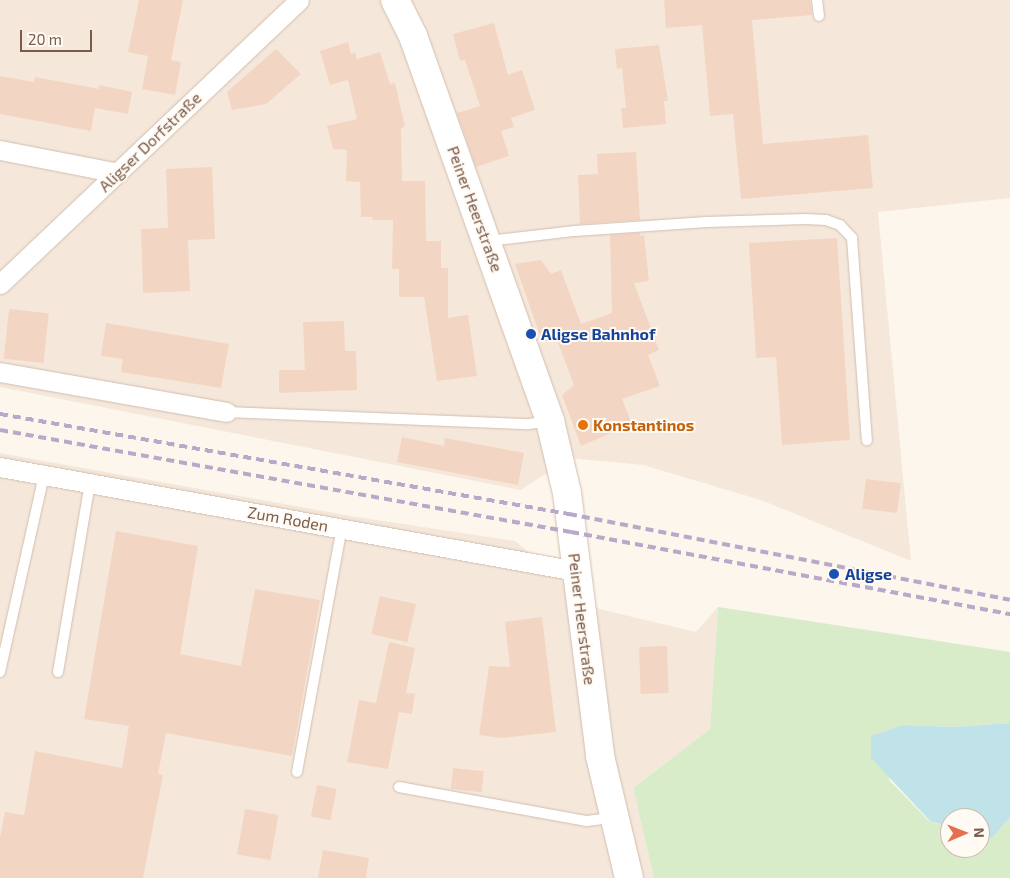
<!DOCTYPE html>
<html>
<head>
<meta charset="utf-8">
<style>
	body { margin:0 }
	#map { position:relative; width:1010px; height:878px; overflow:hidden; background:#fdf6ec; font-family:"Exo 2",sans-serif }
	div>[style] { position:absolute }
	.residential>* { inset:0; background:#f5e8da }
	.green>* { inset:0; background:#d8ecc9 }
	.water>* { inset:0; background:#bfe3e8 }
	.building>* { inset:0; background:#f3d5c3; transform-origin:0 0 }
	.roads { filter:drop-shadow(0 0 1px #d1beb0) drop-shadow(0 0 1px #d1beb0) }
	.lane>* { height:10px; margin:-5px; padding:0 5px; transform-origin:5px; border-radius:5px; background:#fff }
	.street>* { height:19px; margin:-9.5px; padding:0 9.5px; transform-origin:9.5px; border-radius:9.5px; background:#fff }
	.secondary>* { height:28px; margin:-14px; padding:0 14px; transform-origin:14px; border-radius:14px; background:#fff }
	.rail>* { height:4px; margin-top:-2px; transform-origin:0; background:repeating-linear-gradient(90deg,#b9a8c9 0 8px,transparent 0 13px) }
	.dots>* { width:14px; height:14px; translate:-50% -50%; box-sizing:border-box; border:2px solid #fffaf3; border-radius:50% }
	span { translate:-50% -50%; white-space:nowrap; text-align:center; line-height:1.15; -webkit-text-stroke:4px #fffaf3; paint-order:stroke }
	.street-label { font-size:16px; color:#7a5c4d }
	.transit-label { font-size:16px; color:#164399; font-weight:700 }
	.left { translate:0 -50%; text-align:left }
	.food-label { font-size:16px; color:#c56008; font-weight:700 }
	.north { position:absolute; left:940px; top:808px; width:50px; height:50px; box-sizing:border-box; background:#fffaf3; border:1px solid #cabbb1; border-radius:50%; rotate:89deg; font-size:14px; font-weight:700; line-height:20px; text-align:center; color:#7a5c4d }
	.north::after { content:''; display:block; margin:auto; width:18px; height:22px; background:#e76f51; clip-path:polygon(50% 0,100% 100%,50% 72%,0 100%) }
	.scale { position:absolute; left:20px; top:30px; width:72px; height:22px; box-sizing:border-box; border:2px solid #7a5c4d; border-top:0; padding-left:6px; font-size:15px; line-height:18px; white-space:nowrap; color:#7a5c4d; -webkit-text-stroke:4px #fffaf3; paint-order:stroke }
</style>
</head>
<body>
<div id="map">
	<div class="residential">
		<i style="clip-path:polygon(0 0,1010px 0,1010px 198px,878px 212px,911px 561px,761px 500px,643px 465px,570px 458px,521px 490px,0 387px)"></i>
		<i style="clip-path:polygon(0 453px,357px 517px,515px 541px,599px 609px,696px 632px,718px 607px,710px 729px,633px 788px,654px 878px,0 878px)"></i>
	</div>
	<div class="green">
		<i style="clip-path:polygon(718px 607px,1010px 652px,1010px 723px,954px 727px,903px 725px,889px 780px,929px 821px,950px 827px,950px 848px,968px 848px,971px 855px,995px 835px,1010px 817px,1010px 878px,654px 878px,633px 788px,710px 729px)"></i>
	</div>
	<div class="water">
		<i style="clip-path:polygon(1010px 723px,1010px 817px,995px 835px,980px 847px,980px 818px,950px 818px,950px 827px,930px 821px,871px 758px,871px 736px,904px 725px,954px 727px)"></i>
	</div>
	<div class="building">
		<i style="clip-path:polygon(139px 0,183px 0,171px 60px,181px 62px,175px 95px,142px 89px,148px 56px,128px 52px)"></i>
		<i style="clip-path:polygon(664px 0,810px 0,812px 15px,752px 20px,763px 144px,868px 135px,873px 188px,741px 199px,733px 114px,710px 116px,702px 25px,666px 28px)"></i>
		<i style="clip-path:polygon(494px 23px,508px 75px,522px 70px,535px 110px,511px 118px,514px 127px,501px 131px,509px 156px,476px 167px,457px 113px,480px 106px,465px 60px,460px 61px,453px 34px)"></i>
		<i style="clip-path:polygon(348px 42px,351px 54px,355px 53px,357px 59px,380px 52px,390px 84px,395px 83px,405px 127px,401px 128px,402px 181px,425px 181px,426px 241px,441px 241px,441px 268px,448px 268px,448px 318px,468px 315px,477px 376px,437px 381px,424px 297px,399px 297px,399px 269px,392px 269px,393px 220px,373px 220px,372px 217px,361px 217px,360px 182px,346px 181px,347px 150px,333px 149px,327px 126px,357px 119px,348px 80px,330px 85px,320px 51px)"></i>
		<i style="clip-path:polygon(659px 45px,668px 101px,664px 101px,666px 124px,623px 128px,621px 108px,626px 108px,622px 68px,617px 69px,615px 49px)"></i>
		<i style="clip-path:polygon(276px 49px,301px 74px,266px 104px,232px 110px,227px 92px)"></i>
		<i style="clip-path:polygon(0 76px,34px 82px,35px 77px,99px 89px,99px 85px,132px 92px,128px 114px,95px 108px,91px 131px,0 114px)"></i>
		<i style="clip-path:polygon(636px 152px,640px 220px,580px 224px,578px 175px,598px 174px,597px 154px)"></i>
		<i style="clip-path:polygon(212px 167px,215px 239px,188px 240px,190px 291px,143px 293px,141px 229px,168px 228px,166px 169px)"></i>
		<i style="clip-path:polygon(640px 233px,640px 236px,644px 235px,649px 281px,634px 283px,659px 350px,648px 355px,660px 386px,622px 399px,632px 424px,581px 446px,562px 395px,574px 385px,557px 340px,542px 341px,515px 264px,541px 260px,551px 274px,561px 270px,581px 324px,612px 313px,610px 235px)"></i>
		<i style="clip-path:polygon(837px 238px,850px 440px,782px 445px,776px 357px,756px 358px,749px 243px)"></i>
		<i style="left:9px;top:309px;width:40px;height:50px;rotate:6deg"></i>
		<i style="clip-path:polygon(344px 321px,345px 351px,356px 351px,357px 390px,279px 393px,279px 370px,305px 370px,303px 322px)"></i>
		<i style="clip-path:polygon(106px 323px,229px 344px,221px 388px,121px 372px,123px 359px,101px 356px)"></i>
		<i style="clip-path:polygon(402px 437px,444px 446px,445px 438px,524px 453px,518px 485px,397px 462px)"></i>
		<i style="left:866px;top:479px;width:35px;height:30px;rotate:7deg"></i>
		<i style="clip-path:polygon(116px 531px,198px 546px,180px 654px,241px 666px,255px 589px,320px 600px,292px 756px,166px 733px,158px 774px,163px 775px,143px 878px,0 878px,0 837px,5px 812px,24px 815px,35px 751px,122px 768px,129px 726px,84px 719px)"></i>
		<i style="left:380px;top:596px;width:37px;height:39px;rotate:13deg"></i>
		<i style="clip-path:polygon(542px 617px,556px 732px,502px 738px,479px 735px,489px 666px,510px 667px,505px 622px)"></i>
		<i style="clip-path:polygon(389px 642px,415px 648px,406px 693px,415px 694px,412px 714px,399px 712px,388px 769px,347px 762px,359px 700px,376px 703px)"></i>
		<i style="left:667px;top:646px;width:47px;height:28px;rotate:88deg"></i>
		<i style="left:453px;top:768px;width:31px;height:21px;rotate:6deg"></i>
		<i style="left:317px;top:785px;width:20px;height:32px;rotate:11deg"></i>
		<i style="left:245px;top:809px;width:34px;height:46px;rotate:10deg"></i>
		<i style="clip-path:polygon(323px 850px,369px 858px,366px 878px,318px 878px)"></i>
	</div>
	<div class="roads">
		<div class="lane">
			<i style="left:817px;top:0;width:16px;rotate:83deg"></i>
			<i style="left:488px;top:241px;width:88px;rotate:-6.6deg"></i>
			<i style="left:575px;top:231px;width:132px;rotate:-3.9deg"></i>
			<i style="left:707px;top:222px;width:98px;rotate:-1.8deg"></i>
			<i style="left:805px;top:219px;width:21px;rotate:3deg"></i>
			<i style="left:826px;top:220px;width:15px;rotate:20deg"></i>
			<i style="left:840px;top:225px;width:18px;rotate:47deg"></i>
			<i style="left:852px;top:238px;width:203px;rotate:85.8deg"></i>
			<i style="left:226px;top:412px;width:303px;rotate:2.3deg"></i>
			<i style="left:529px;top:424px;width:21px;rotate:-8deg"></i>
			<i style="left:0;top:672px;width:202px;rotate:-77.4deg"></i>
			<i style="left:58px;top:672px;width:192px;rotate:-80.4deg"></i>
			<i style="left:297px;top:772px;width:248px;rotate:-79.6deg"></i>
			<i style="left:399px;top:787px;width:191px;rotate:10.3deg"></i>
			<i style="left:587px;top:821px;width:26px;rotate:-7deg"></i>
		</div>
		<div class="street">
			<i style="left:0;top:150px;width:120px;rotate:11deg"></i>
			<i style="left:0;top:284px;width:412px;rotate:-43.5deg"></i>
			<i style="left:0;top:372px;width:230px;rotate:10deg"></i>
			<i style="left:0;top:467px;width:585px;rotate:10.23deg"></i>
		</div>
		<div class="secondary">
			<i style="left:395px;top:0;width:40px;rotate:63.4deg"></i>
			<i style="left:413px;top:36px;width:409px;rotate:70.4deg"></i>
			<i style="left:550px;top:421px;width:74px;rotate:76.7deg"></i>
			<i style="left:567px;top:493px;width:265px;rotate:82.8deg"></i>
			<i style="left:600px;top:756px;width:125px;rotate:76.6deg"></i>
		</div>
	</div>
	<div class="rail">
		<i style="left:0;top:414px;width:578px;rotate:9.97deg"></i>
		<i style="left:569px;top:514px;width:449px;rotate:11deg"></i>
		<i style="left:0;top:430px;width:580px;rotate:10.13deg"></i>
		<i style="left:571px;top:532px;width:447px;rotate:10.6deg"></i>
	</div>
	<div class="dots">
		<i style="left:531px;top:334px;background:#1a4fb4"></i>
		<i style="left:583px;top:425px;background:#e8710a"></i>
		<i style="left:834px;top:574px;background:#1a4fb4"></i>
	</div>
	<div class="street-label">
		<span style="left:150px;top:142px;rotate:-44deg">Aligser Dorfstraße</span>
		<span style="left:475px;top:209px;rotate:70deg">Peiner Heerstraße</span>
		<span style="left:288px;top:519px;rotate:10deg">Zum Roden</span>
		<span style="left:582px;top:619px;rotate:83deg">Peiner Heerstraße</span>
	</div>
	<div class="transit-label">
		<span class="left" style="left:541px;top:334px">Aligse Bahnhof</span>
		<span class="left" style="left:845px;top:574px">Aligse</span>
	</div>
	<div class="food-label">
		<span class="left" style="left:593px;top:425px">Konstantinos</span>
	</div>
	<div class="north">N</div>
	<div class="scale">20 m</div>
</div>
</body>
</html>
